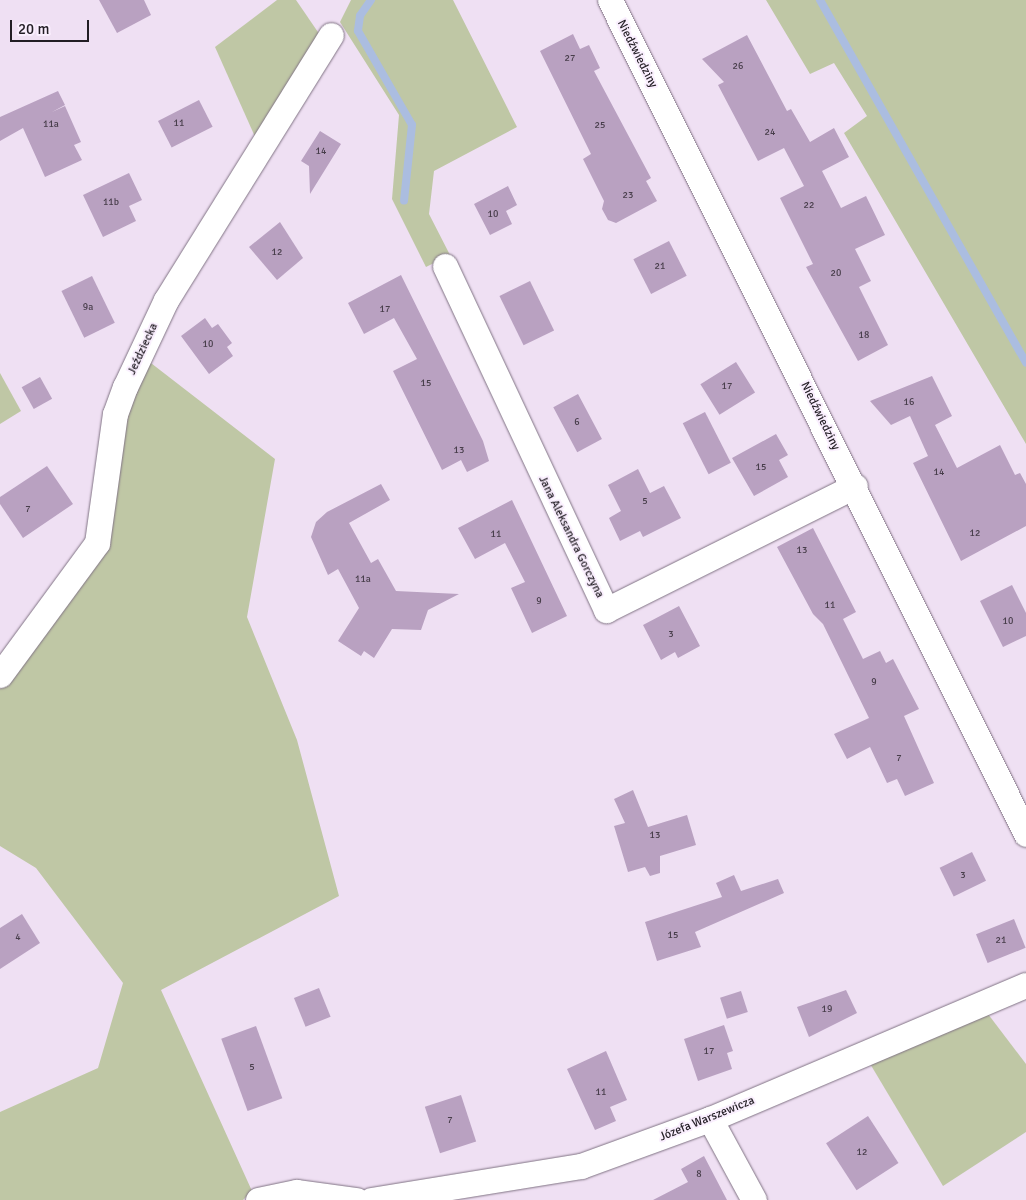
<!DOCTYPE html>
<html>
<head>
<meta charset="utf-8">
<style>
	body { margin:0 }
	#map { position:relative; width:1026px; height:1200px; overflow:hidden; background:#efe0f3; font-family:Signika,sans-serif }
	div>[style] { position:absolute }
	.green>* { inset:0; background:#bfc7a5 }
	.stream>* { height:8px; margin:-4px; padding:0 4px; transform-origin:4px; border-radius:4px; background:#abbde0 }
	.building>* { inset:0; background:#b9a1c1; transform-origin:0 0 }
	.roads { filter:drop-shadow(0 0 1px #807384) drop-shadow(0 0 1px #807384) }
	.minor>* { height:25px; margin:-12.5px; padding:0 12.5px; transform-origin:12.5px; border-radius:12.5px; background:#fff }
	span { translate:-50% -50%; white-space:nowrap; text-align:center; line-height:1.15; -webkit-text-stroke:4px #faeffe; paint-order:stroke }
	.number-label { font-size:10px; color:#483e4b }
	.number-label span { -webkit-text-stroke-width:0 }
	.street-label { font-size:12px; color:#221d24 }
	.scale { position:absolute; left:10px; top:20px; width:79px; height:22px; box-sizing:border-box; border:2px solid #221d24; border-top:0; padding-left:6px; font-size:15px; line-height:18px; white-space:nowrap; color:#221d24; -webkit-text-stroke:4px #faeffe; paint-order:stroke }
</style>
</head>
<body>
<div id="map">
	<div class="green">
		<i style="clip-path:polygon(277px 0,296px 0,320px 35px,256px 139px,215px 47px)"></i>
		<i style="clip-path:polygon(351px 0,453px 0,517px 127px,434px 171px,429px 214px,450px 255px,426px 267px,392px 199px,399px 115px,340px 22px)"></i>
		<i style="clip-path:polygon(766px 0,1026px 0,1026px 444px,844px 133px,867px 116px,834px 63px,810px 74px)"></i>
		<i style="clip-path:polygon(147px 360px,275px 459px,247px 617px,297px 740px,339px 896px,161px 990px,252px 1191px,243px 1200px,0 1200px,0 1112px,98px 1068px,123px 983px,36px 868px,0 846px,0 689px,107px 551px,113px 451px)"></i>
		<i style="clip-path:polygon(0 373px,21px 411px,0 424px)"></i>
		<i style="clip-path:polygon(988px 1014px,1026px 1064px,1026px 1132px,943px 1186px,869px 1062px)"></i>
	</div>
	<div class="stream">
		<i style="left:371px;top:0;width:19px;rotate:125deg"></i>
		<i style="left:360px;top:16px;width:15px;rotate:98deg"></i>
		<i style="left:358px;top:31px;width:108px;rotate:60.1deg"></i>
		<i style="left:412px;top:125px;width:76px;rotate:96deg"></i>
		<i style="left:820px;top:0;width:417px;rotate:60.4deg"></i>
	</div>
	<div class="building">
		<i style="clip-path:polygon(99px 0,144px 0,151px 15px,117px 33px)"></i>
		<i style="clip-path:polygon(573px 34px,580px 49px,589px 45px,600px 68px,594px 71px,651px 178px,646px 181px,657px 201px,616px 223px,608px 220px,602px 209px,604px 201px,583px 159px,591px 154px,540px 51px)"></i>
		<i style="clip-path:polygon(747px 35px,787px 111px,791px 109px,810px 142px,834px 128px,849px 157px,822px 171px,841px 208px,866px 196px,885px 235px,855px 249px,871px 281px,859px 287px,888px 345px,858px 361px,806px 267px,813px 264px,780px 198px,804px 186px,784px 148px,758px 161px,718px 85px,724px 82px,702px 59px)"></i>
		<i style="clip-path:polygon(58px 91px,65px 105px,52px 112px,65px 106px,81px 142px,74px 145px,82px 160px,45px 177px,23px 128px,0 141px,0 117px)"></i>
		<i style="left:199px;top:100px;width:30px;height:46px;rotate:63deg"></i>
		<i style="clip-path:polygon(320px 131px,341px 144px,310px 194px,309px 166px,301px 161px)"></i>
		<i style="clip-path:polygon(129px 173px,142px 200px,129px 206px,136px 221px,103px 237px,83px 195px)"></i>
		<i style="clip-path:polygon(508px 186px,517px 205px,506px 211px,512px 224px,490px 235px,474px 204px)"></i>
		<i style="clip-path:polygon(280px 222px,303px 258px,277px 280px,249px 247px)"></i>
		<i style="left:669px;top:241px;width:39px;height:40px;rotate:63deg"></i>
		<i style="clip-path:polygon(401px 275px,483px 441px,489px 461px,467px 472px,461px 460px,442px 470px,393px 371px,417px 359px,394px 318px,364px 334px,348px 303px)"></i>
		<i style="left:92px;top:276px;width:52px;height:34px;rotate:64deg"></i>
		<i style="left:530px;top:281px;width:55px;height:34px;rotate:64deg"></i>
		<i style="clip-path:polygon(205px 318px,212px 328px,218px 324px,232px 343px,227px 347px,233px 356px,209px 374px,181px 336px)"></i>
		<i style="left:736px;top:362px;width:36px;height:42px;rotate:58deg"></i>
		<i style="clip-path:polygon(932px 376px,952px 416px,935px 425px,957px 468px,1000px 445px,1015px 475px,1020px 473px,1026px 484px,1026px 526px,961px 561px,913px 463px,928px 456px,910px 416px,891px 425px,870px 401px)"></i>
		<i style="left:40px;top:377px;width:25px;height:21px;rotate:61deg"></i>
		<i style="left:578px;top:394px;width:51px;height:28px;rotate:62deg"></i>
		<i style="left:705px;top:412px;width:57px;height:25px;rotate:63deg"></i>
		<i style="clip-path:polygon(776px 434px,788px 455px,779px 460px,788px 477px,754px 496px,732px 458px)"></i>
		<i style="clip-path:polygon(47px 466px,73px 504px,23px 538px,0 504px,0 497px)"></i>
		<i style="clip-path:polygon(638px 469px,650px 493px,664px 486px,681px 518px,643px 537px,640px 531px,620px 541px,609px 518px,621px 511px,608px 485px)"></i>
		<i style="clip-path:polygon(381px 484px,390px 500px,349px 523px,371px 563px,378px 559px,396px 591px,459px 594px,428px 610px,421px 630px,392px 629px,374px 658px,364px 651px,361px 656px,338px 641px,359px 608px,338px 569px,328px 575px,311px 537px,316px 522px,327px 512px)"></i>
		<i style="clip-path:polygon(512px 500px,567px 616px,532px 633px,511px 588px,525px 582px,505px 543px,475px 559px,458px 528px)"></i>
		<i style="clip-path:polygon(813px 528px,856px 612px,843px 619px,863px 659px,880px 651px,886px 663px,893px 659px,919px 709px,904px 716px,934px 783px,905px 796px,897px 779px,887px 783px,870px 747px,847px 759px,834px 734px,869px 718px,823px 624px,813px 614px,777px 547px)"></i>
		<i style="clip-path:polygon(1012px 585px,1026px 613px,1026px 636px,1003px 647px,980px 601px)"></i>
		<i style="clip-path:polygon(679px 606px,700px 646px,678px 658px,675px 652px,661px 660px,643px 625px)"></i>
		<i style="clip-path:polygon(633px 790px,648px 827px,687px 815px,696px 845px,660px 856px,660px 873px,650px 876px,645px 867px,628px 872px,614px 826px,625px 823px,614px 799px)"></i>
		<i style="left:972px;top:852px;width:32px;height:36px;rotate:64deg"></i>
		<i style="clip-path:polygon(734px 875px,741px 891px,778px 879px,784px 893px,695px 932px,701px 947px,657px 961px,645px 922px,722px 897px,716px 883px)"></i>
		<i style="clip-path:polygon(22px 914px,40px 943px,0 969px,0 928px)"></i>
		<i style="left:1014px;top:919px;width:31px;height:41px;rotate:68deg"></i>
		<i style="left:319px;top:988px;width:31px;height:27px;rotate:68deg"></i>
		<i style="clip-path:polygon(846px 990px,857px 1013px,809px 1037px,797px 1007px)"></i>
		<i style="left:741px;top:991px;width:22px;height:22px;rotate:72deg"></i>
		<i style="clip-path:polygon(724px 1025px,733px 1051px,727px 1053px,732px 1069px,698px 1081px,684px 1039px)"></i>
		<i style="left:256px;top:1026px;width:77px;height:37px;rotate:70deg"></i>
		<i style="clip-path:polygon(606px 1051px,627px 1100px,610px 1107px,616px 1121px,595px 1130px,567px 1069px)"></i>
		<i style="left:461px;top:1095px;width:49px;height:38px;rotate:72deg"></i>
		<i style="left:868px;top:1116px;width:56px;height:50px;rotate:57deg"></i>
		<i style="clip-path:polygon(704px 1156px,727px 1200px,653px 1200px,688px 1182px,681px 1169px)"></i>
	</div>
	<div class="roads">
		<div class="minor">
			<i style="left:610px;top:0;width:932px;rotate:63.49deg"></i>
			<i style="left:445px;top:266px;width:380px;rotate:64.9deg"></i>
			<i style="left:606px;top:610px;width:278px;rotate:-26.5deg"></i>
			<i style="left:0;top:675px;width:164px;rotate:-53.7deg"></i>
			<i style="left:97px;top:543px;width:130px;rotate:-82.1deg"></i>
			<i style="left:115px;top:414px;width:29px;rotate:-70deg"></i>
			<i style="left:125px;top:387px;width:96px;rotate:-64.8deg"></i>
			<i style="left:166px;top:300px;width:312px;rotate:-58.1deg"></i>
			<i style="left:710px;top:1119px;width:92px;rotate:61.5deg"></i>
			<i style="left:258px;top:1200px;width:39px;rotate:-12deg"></i>
			<i style="left:296px;top:1192px;width:61px;rotate:7.6deg"></i>
			<i style="left:371px;top:1200px;width:213px;rotate:-9.2deg"></i>
			<i style="left:581px;top:1166px;width:137px;rotate:-20deg"></i>
			<i style="left:710px;top:1119px;width:343px;rotate:-23deg"></i>
		</div>
	</div>
	<div class="number-label">
		<span style="left:570px;top:59px">27</span>
		<span style="left:738px;top:67px">26</span>
		<span style="left:179px;top:124px">11</span>
		<span style="left:51px;top:125px">11a</span>
		<span style="left:600px;top:126px">25</span>
		<span style="left:770px;top:133px">24</span>
		<span style="left:321px;top:152px">14</span>
		<span style="left:628px;top:196px">23</span>
		<span style="left:111px;top:203px">11b</span>
		<span style="left:809px;top:206px">22</span>
		<span style="left:493px;top:215px">10</span>
		<span style="left:277px;top:253px">12</span>
		<span style="left:660px;top:267px">21</span>
		<span style="left:836px;top:274px">20</span>
		<span style="left:88px;top:308px">9a</span>
		<span style="left:385px;top:310px">17</span>
		<span style="left:864px;top:336px">18</span>
		<span style="left:208px;top:345px">10</span>
		<span style="left:426px;top:384px">15</span>
		<span style="left:727px;top:387px">17</span>
		<span style="left:909px;top:403px">16</span>
		<span style="left:577px;top:423px">6</span>
		<span style="left:459px;top:451px">13</span>
		<span style="left:761px;top:468px">15</span>
		<span style="left:939px;top:473px">14</span>
		<span style="left:645px;top:502px">5</span>
		<span style="left:28px;top:510px">7</span>
		<span style="left:975px;top:534px">12</span>
		<span style="left:496px;top:535px">11</span>
		<span style="left:802px;top:551px">13</span>
		<span style="left:363px;top:580px">11a</span>
		<span style="left:539px;top:602px">9</span>
		<span style="left:830px;top:606px">11</span>
		<span style="left:1008px;top:622px">10</span>
		<span style="left:671px;top:635px">3</span>
		<span style="left:874px;top:683px">9</span>
		<span style="left:899px;top:759px">7</span>
		<span style="left:655px;top:836px">13</span>
		<span style="left:963px;top:876px">3</span>
		<span style="left:673px;top:936px">15</span>
		<span style="left:18px;top:938px">4</span>
		<span style="left:1001px;top:941px">21</span>
		<span style="left:827px;top:1010px">19</span>
		<span style="left:709px;top:1052px">17</span>
		<span style="left:252px;top:1068px">5</span>
		<span style="left:601px;top:1093px">11</span>
		<span style="left:450px;top:1121px">7</span>
		<span style="left:862px;top:1153px">12</span>
		<span style="left:699px;top:1175px">8</span>
	</div>
	<div class="street-label">
		<span style="left:637px;top:54px;rotate:63deg">Niedźwiedziny</span>
		<span style="left:143px;top:349px;rotate:-65deg">Jeździecka</span>
		<span style="left:820px;top:416px;rotate:64deg">Niedźwiedziny</span>
		<span style="left:571px;top:537px;rotate:64deg">Jana Aleksandra Gorczyna</span>
		<span style="left:707px;top:1119px;rotate:-22deg">Józefa Warszewicza</span>
	</div>
	<div class="scale">20 m</div>
</div>
</body>
</html>
